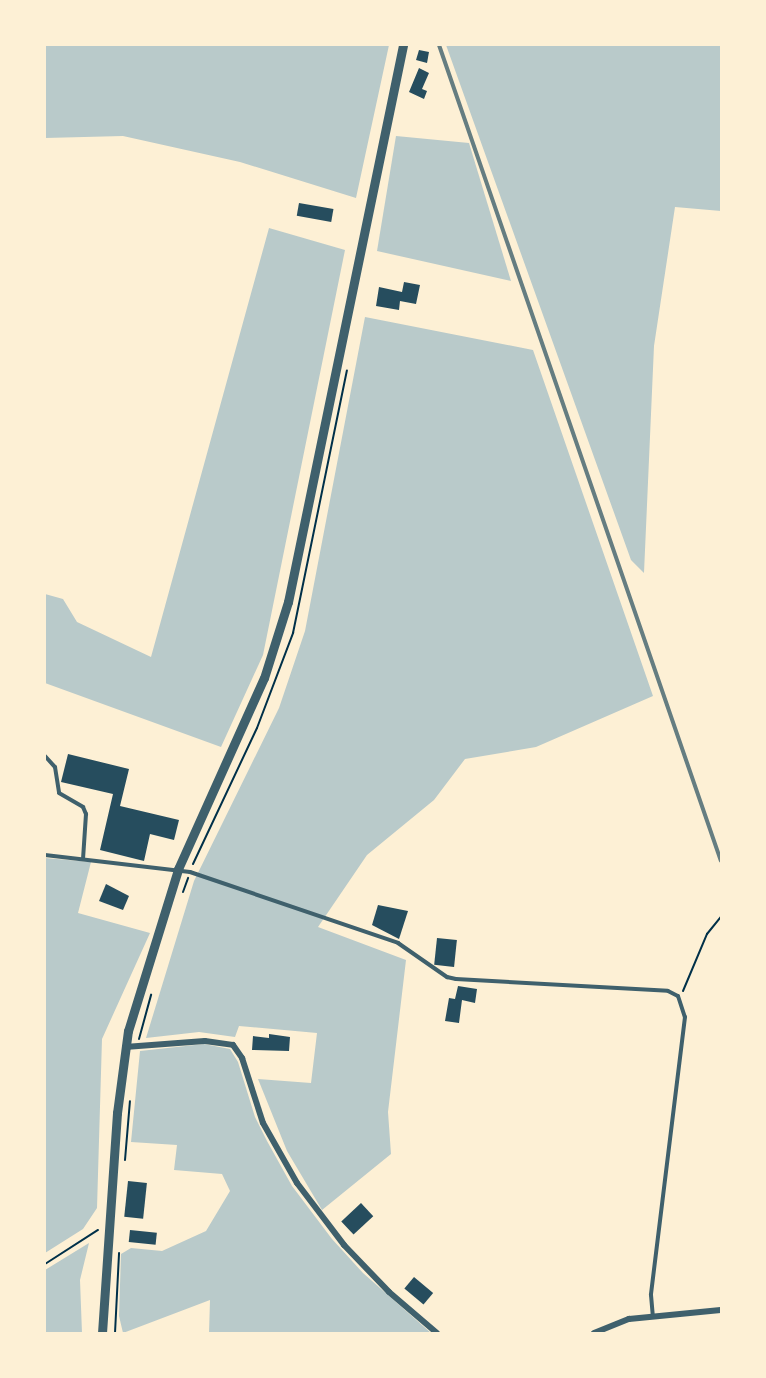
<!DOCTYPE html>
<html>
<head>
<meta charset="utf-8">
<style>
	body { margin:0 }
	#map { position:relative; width:766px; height:1378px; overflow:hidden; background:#fdf0d5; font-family:Arial,sans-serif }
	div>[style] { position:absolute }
	.green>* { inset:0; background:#b9caca }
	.building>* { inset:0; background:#264d5e; transform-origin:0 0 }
	.path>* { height:2px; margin:-1px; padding:0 1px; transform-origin:1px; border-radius:1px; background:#003049 }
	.service>* { height:4px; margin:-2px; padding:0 2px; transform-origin:2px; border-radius:2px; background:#3f606c }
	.minor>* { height:6px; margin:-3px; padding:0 3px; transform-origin:3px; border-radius:3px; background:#3f606c }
	.tertiary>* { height:9px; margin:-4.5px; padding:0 4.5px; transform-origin:4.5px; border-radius:4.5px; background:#3f606c }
	.rail>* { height:4px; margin:-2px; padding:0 2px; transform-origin:2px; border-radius:2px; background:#657d81 }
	span { translate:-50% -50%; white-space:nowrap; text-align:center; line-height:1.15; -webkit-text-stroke:6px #fdf0d5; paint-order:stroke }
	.frame { position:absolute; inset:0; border:46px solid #fdf0d5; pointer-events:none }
</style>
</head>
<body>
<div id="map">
	<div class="green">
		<i style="clip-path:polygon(45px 45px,389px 45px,356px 198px,240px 162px,123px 136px,45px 138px)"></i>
		<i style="clip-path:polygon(446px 45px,721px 45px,721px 211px,675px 207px,654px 346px,644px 573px,631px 560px)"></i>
		<i style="clip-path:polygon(396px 136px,469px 143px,511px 281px,377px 251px)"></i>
		<i style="clip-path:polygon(269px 228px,345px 250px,263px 655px,221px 747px,45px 683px,45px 594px,63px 599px,77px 622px,151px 657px)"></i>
		<i style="clip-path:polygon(365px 317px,533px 350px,653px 696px,536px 747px,465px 759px,434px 800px,367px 855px,318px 927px,406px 960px,388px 1112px,391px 1154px,322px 1210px,287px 1151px,258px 1079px,311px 1083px,317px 1033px,239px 1026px,235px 1037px,199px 1032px,146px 1038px,194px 881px,279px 708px,305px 631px)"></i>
		<i style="clip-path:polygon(45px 858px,91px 862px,78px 913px,150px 933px,102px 1039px,97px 1208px,83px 1229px,45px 1253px)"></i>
		<i style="clip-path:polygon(204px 1044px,230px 1049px,238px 1062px,255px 1117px,267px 1141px,292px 1186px,332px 1239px,363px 1273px,431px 1333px,209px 1333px,210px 1300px,123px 1333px,119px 1316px,121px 1254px,131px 1248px,162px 1251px,206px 1231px,230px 1191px,222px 1174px,174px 1170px,177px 1145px,131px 1142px,140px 1051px)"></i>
		<i style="clip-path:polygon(89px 1243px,80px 1280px,82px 1333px,45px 1333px,45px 1270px)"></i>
	</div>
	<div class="building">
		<i style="clip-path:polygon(419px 50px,429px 52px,427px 63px,416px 60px)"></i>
		<i style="clip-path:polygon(419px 68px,429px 73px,422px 89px,427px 91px,424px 99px,409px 92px)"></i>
		<i style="left:299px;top:203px;width:35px;height:13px;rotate:10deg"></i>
		<i style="clip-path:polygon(404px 282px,420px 285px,416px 304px,400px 301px,399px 310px,376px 306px,379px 287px,402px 292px)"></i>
		<i style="clip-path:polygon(68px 754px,129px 769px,120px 806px,179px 820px,174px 840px,150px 834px,144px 861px,100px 850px,113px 794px,61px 782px)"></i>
		<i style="clip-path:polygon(106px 884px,129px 896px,123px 910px,99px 901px)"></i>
		<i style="clip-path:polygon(378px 905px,408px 911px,399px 939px,372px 925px)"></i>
		<i style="left:437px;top:938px;width:20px;height:27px;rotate:6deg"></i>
		<i style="clip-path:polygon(458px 986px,477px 989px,475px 1003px,462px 1000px,459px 1023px,445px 1021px,449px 998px,455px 999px)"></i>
		<i style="clip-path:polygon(269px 1034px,290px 1037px,289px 1051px,252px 1050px,253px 1036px,269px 1038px)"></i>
		<i style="left:128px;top:1181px;width:19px;height:36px;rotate:6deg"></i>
		<i style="left:361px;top:1203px;width:18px;height:27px;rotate:47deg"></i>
		<i style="left:130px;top:1230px;width:27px;height:12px;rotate:6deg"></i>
		<i style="left:414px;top:1277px;width:25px;height:15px;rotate:40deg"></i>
	</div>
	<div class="path">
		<i style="left:193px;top:864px;width:150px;rotate:-64.8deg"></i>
		<i style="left:257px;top:728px;width:102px;rotate:-69.2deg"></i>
		<i style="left:293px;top:633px;width:268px;rotate:-78.4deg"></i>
		<i style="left:183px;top:892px;width:15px;rotate:-70deg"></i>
		<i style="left:683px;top:991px;width:62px;rotate:-67.2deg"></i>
		<i style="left:707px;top:934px;width:22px;rotate:-51deg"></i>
		<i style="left:139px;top:1039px;width:46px;rotate:-74.7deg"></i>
		<i style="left:125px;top:1160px;width:59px;rotate:-85.2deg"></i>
		<i style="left:45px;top:1264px;width:63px;rotate:-32.7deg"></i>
		<i style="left:115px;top:1333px;width:80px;rotate:-87.1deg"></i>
	</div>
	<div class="service">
		<i style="left:45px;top:756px;width:15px;rotate:48deg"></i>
		<i style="left:55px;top:767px;width:26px;rotate:81deg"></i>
		<i style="left:59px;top:793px;width:28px;rotate:30deg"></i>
		<i style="left:83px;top:807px;width:8px;rotate:67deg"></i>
		<i style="left:86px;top:814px;width:45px;rotate:93.8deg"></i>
		<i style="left:45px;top:855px;width:146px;rotate:6.7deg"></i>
		<i style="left:190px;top:872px;width:220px;rotate:18.8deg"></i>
		<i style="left:398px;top:943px;width:60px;rotate:34.8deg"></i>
		<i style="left:447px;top:977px;width:9px;rotate:13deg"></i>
		<i style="left:456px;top:979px;width:212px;rotate:3.2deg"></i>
		<i style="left:668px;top:991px;width:11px;rotate:27deg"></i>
		<i style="left:678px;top:996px;width:22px;rotate:72deg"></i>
		<i style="left:685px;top:1017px;width:280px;rotate:97deg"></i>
		<i style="left:651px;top:1295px;width:21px;rotate:85deg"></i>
	</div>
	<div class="minor">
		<i style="left:125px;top:1047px;width:80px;rotate:-4.3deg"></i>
		<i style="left:205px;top:1041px;width:28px;rotate:8deg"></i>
		<i style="left:233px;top:1045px;width:16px;rotate:55deg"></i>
		<i style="left:242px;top:1058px;width:68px;rotate:72.1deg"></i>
		<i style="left:263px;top:1123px;width:69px;rotate:60.5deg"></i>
		<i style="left:297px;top:1183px;width:78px;rotate:52.8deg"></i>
		<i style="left:344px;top:1245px;width:65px;rotate:46.2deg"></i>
		<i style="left:389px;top:1292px;width:63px;rotate:40.5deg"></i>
		<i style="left:594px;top:1333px;width:38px;rotate:-22deg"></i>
		<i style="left:629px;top:1319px;width:92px;rotate:-5.6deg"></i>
	</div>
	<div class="tertiary">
		<i style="left:102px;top:1333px;width:221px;rotate:-86.1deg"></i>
		<i style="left:117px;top:1113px;width:83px;rotate:-82.4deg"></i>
		<i style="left:128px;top:1031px;width:170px;rotate:-72.8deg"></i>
		<i style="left:178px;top:869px;width:209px;rotate:-65.8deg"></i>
		<i style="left:264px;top:678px;width:80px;rotate:-72.5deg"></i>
		<i style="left:288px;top:602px;width:569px;rotate:-78.33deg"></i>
	</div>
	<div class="rail">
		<i style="left:439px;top:45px;width:863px;rotate:70.94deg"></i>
	</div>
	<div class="frame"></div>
</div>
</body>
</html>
